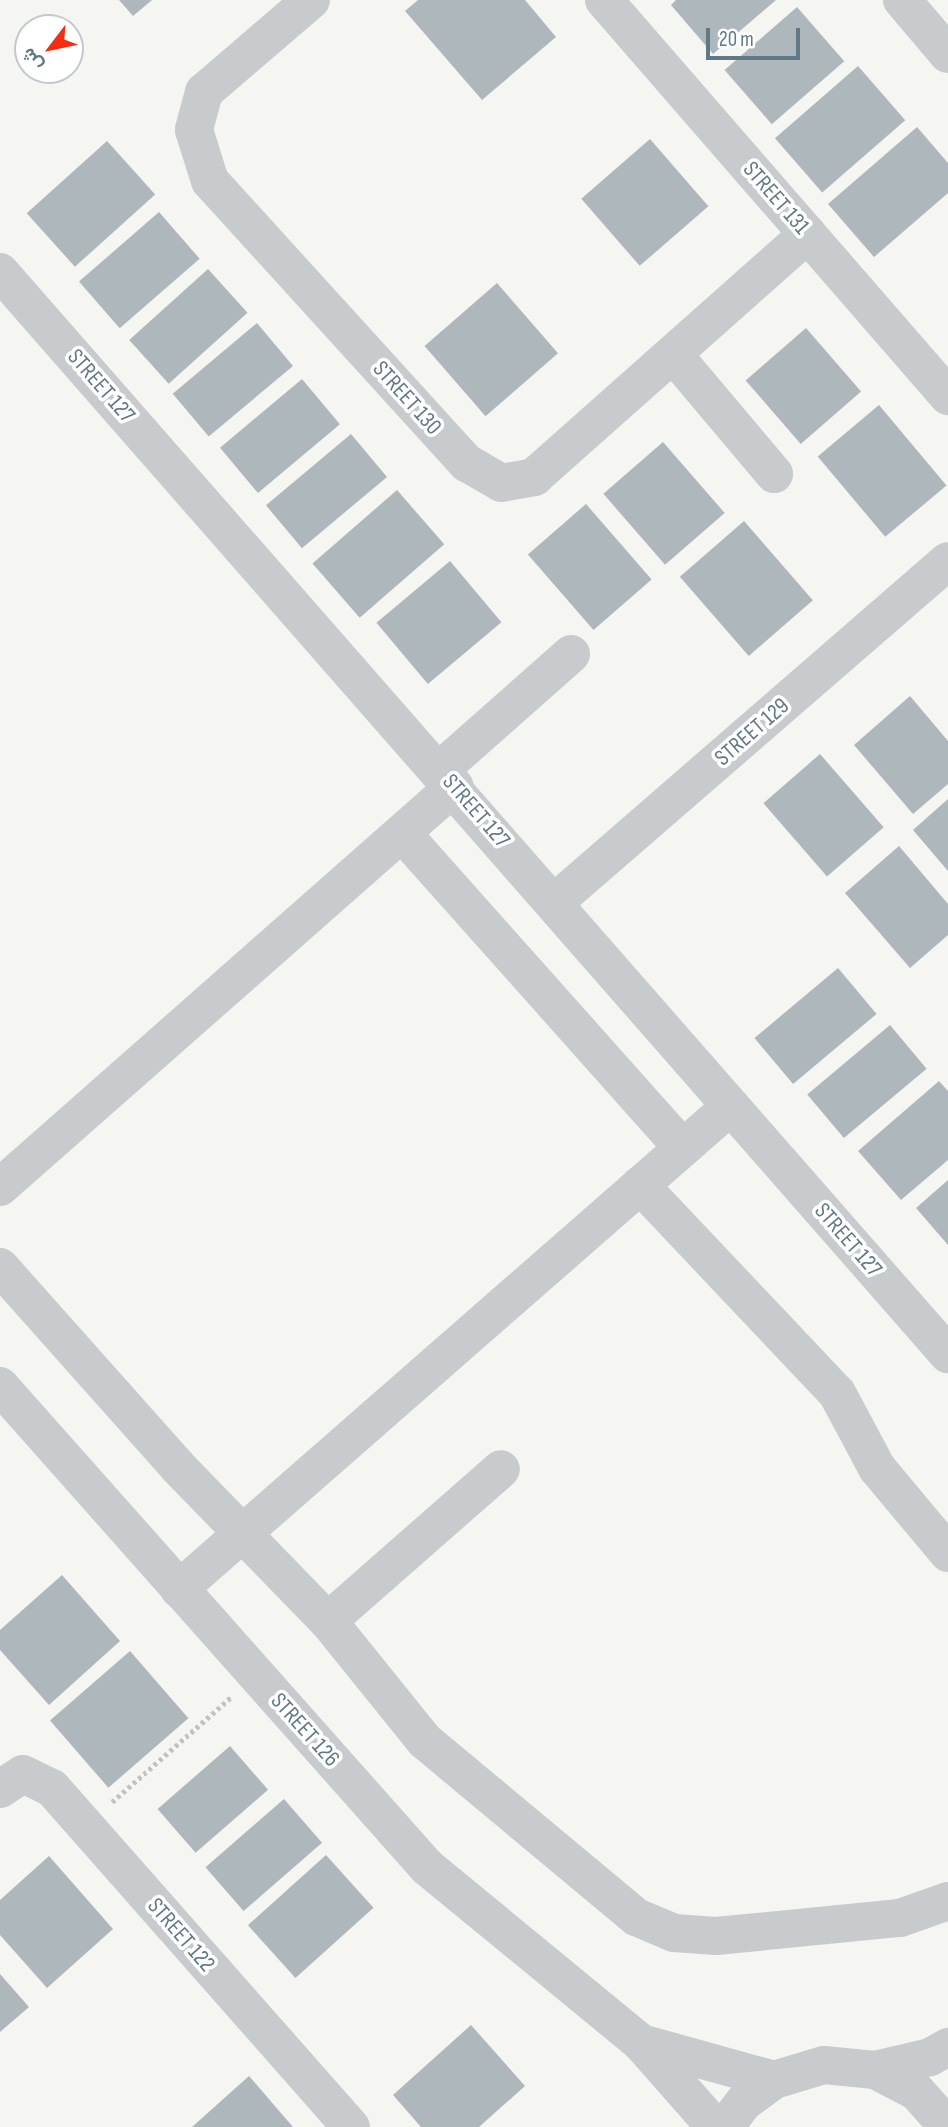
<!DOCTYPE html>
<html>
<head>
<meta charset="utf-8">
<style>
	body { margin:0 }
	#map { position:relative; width:948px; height:2127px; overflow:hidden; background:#f5f5f1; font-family:"Sofia Sans Condensed",Vazirmatn,sans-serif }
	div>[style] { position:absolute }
	.building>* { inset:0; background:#aeb8bc; transform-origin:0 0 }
	.path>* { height:4.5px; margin-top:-2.25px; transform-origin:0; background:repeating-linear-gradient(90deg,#c0c2c3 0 3.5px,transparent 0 7px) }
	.minor>* { height:38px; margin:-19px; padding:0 19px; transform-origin:19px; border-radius:19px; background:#c7cbcd }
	span { translate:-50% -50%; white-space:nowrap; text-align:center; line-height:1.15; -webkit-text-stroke:7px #fff; paint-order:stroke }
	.street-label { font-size:23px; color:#617985 }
	.north { position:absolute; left:14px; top:14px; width:70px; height:70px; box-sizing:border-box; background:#fff; border:2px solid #c0c9ce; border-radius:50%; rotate:238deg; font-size:19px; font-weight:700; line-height:28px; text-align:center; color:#617985 }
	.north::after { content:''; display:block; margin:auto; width:24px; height:32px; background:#f42c12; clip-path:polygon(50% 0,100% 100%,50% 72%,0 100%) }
	.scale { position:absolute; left:706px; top:28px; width:94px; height:32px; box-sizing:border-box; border:4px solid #617985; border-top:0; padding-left:9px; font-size:21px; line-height:24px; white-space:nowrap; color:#617985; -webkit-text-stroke:5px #fff; paint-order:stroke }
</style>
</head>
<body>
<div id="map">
	<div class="building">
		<i style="clip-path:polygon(119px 0,152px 0,133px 16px)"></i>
		<i style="clip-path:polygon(418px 0,525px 0,556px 37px,482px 100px,405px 11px)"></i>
		<i style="clip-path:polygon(676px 0,776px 0,713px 54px,671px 5px)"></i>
		<i style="left:797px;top:7px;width:72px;height:96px;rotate:49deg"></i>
		<i style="left:858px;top:66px;width:72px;height:110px;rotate:49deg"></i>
		<i style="clip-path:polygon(917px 127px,948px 163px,948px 193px,874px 257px,828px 204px)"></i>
		<i style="left:650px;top:139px;width:89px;height:91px;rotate:49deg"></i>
		<i style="left:107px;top:141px;width:72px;height:108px;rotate:48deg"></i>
		<i style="left:159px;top:212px;width:62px;height:106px;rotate:49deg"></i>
		<i style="left:208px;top:269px;width:59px;height:106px;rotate:48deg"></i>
		<i style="left:497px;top:283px;width:93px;height:96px;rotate:49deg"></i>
		<i style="left:257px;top:323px;width:56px;height:110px;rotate:50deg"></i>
		<i style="left:806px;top:328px;width:84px;height:80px;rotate:49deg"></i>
		<i style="left:302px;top:379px;width:59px;height:107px;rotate:50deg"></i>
		<i style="left:879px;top:405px;width:105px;height:80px;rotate:50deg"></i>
		<i style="left:351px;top:434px;width:56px;height:111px;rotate:50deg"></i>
		<i style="left:663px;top:442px;width:94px;height:79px;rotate:49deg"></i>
		<i style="left:397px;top:490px;width:72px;height:112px;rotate:49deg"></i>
		<i style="left:586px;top:504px;width:100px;height:77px;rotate:49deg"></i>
		<i style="left:744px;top:521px;width:105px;height:85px;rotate:49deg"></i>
		<i style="left:450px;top:561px;width:80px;height:96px;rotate:50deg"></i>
		<i style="clip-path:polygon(910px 696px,948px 741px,948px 784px,913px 814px,854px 745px)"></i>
		<i style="left:820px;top:754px;width:97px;height:75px;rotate:49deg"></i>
		<i style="clip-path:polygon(948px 799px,948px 871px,913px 830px)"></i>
		<i style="clip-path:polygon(899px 846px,948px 904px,948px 935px,910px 968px,845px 893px)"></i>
		<i style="left:838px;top:968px;width:60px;height:109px;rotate:50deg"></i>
		<i style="left:890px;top:1025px;width:57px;height:108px;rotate:50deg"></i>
		<i style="clip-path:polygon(939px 1081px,948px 1091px,948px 1160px,901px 1200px,858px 1151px)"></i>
		<i style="clip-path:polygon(948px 1180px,948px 1245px,916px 1208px)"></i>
		<i style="clip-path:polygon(62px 1575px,120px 1641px,49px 1705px,0 1650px,0 1630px)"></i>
		<i style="left:130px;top:1651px;width:89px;height:106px;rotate:49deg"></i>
		<i style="left:230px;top:1746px;width:58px;height:96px;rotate:49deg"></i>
		<i style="left:284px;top:1799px;width:58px;height:104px;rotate:49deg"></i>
		<i style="left:326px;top:1855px;width:71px;height:105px;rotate:48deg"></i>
		<i style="clip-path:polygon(49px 1856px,113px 1929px,47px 1988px,0 1935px,0 1900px)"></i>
		<i style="clip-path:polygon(0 1974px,29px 2007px,0 2032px)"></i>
		<i style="clip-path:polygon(471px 2025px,525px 2086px,479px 2127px,421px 2127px,393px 2095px)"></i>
		<i style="clip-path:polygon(249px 2076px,293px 2127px,192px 2127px)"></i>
	</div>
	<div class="path">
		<i style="left:112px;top:1802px;width:159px;rotate:-41.4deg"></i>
	</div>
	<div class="minor">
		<i style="left:311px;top:0;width:141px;rotate:139.3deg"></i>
		<i style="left:204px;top:92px;width:39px;rotate:105deg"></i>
		<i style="left:194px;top:130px;width:53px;rotate:72.6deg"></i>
		<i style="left:210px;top:181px;width:382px;rotate:47.7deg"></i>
		<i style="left:467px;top:463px;width:39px;rotate:30deg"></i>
		<i style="left:501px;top:483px;width:34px;rotate:-10deg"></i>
		<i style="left:534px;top:477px;width:366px;rotate:-41.6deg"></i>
		<i style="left:604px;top:0;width:525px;rotate:49.02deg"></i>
		<i style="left:902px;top:0;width:71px;rotate:49.6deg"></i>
		<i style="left:0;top:272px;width:1439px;rotate:48.78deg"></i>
		<i style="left:673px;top:354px;width:157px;rotate:49.9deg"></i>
		<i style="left:440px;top:770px;width:175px;rotate:-41.5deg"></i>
		<i style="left:402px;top:833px;width:422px;rotate:48.3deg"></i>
		<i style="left:555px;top:902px;width:520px;rotate:-40.95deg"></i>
		<i style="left:640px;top:1185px;width:286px;rotate:46.6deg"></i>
		<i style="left:837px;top:1393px;width:85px;rotate:61.9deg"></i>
		<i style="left:877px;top:1468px;width:111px;rotate:50.1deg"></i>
		<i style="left:0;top:1187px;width:606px;rotate:-41.39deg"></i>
		<i style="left:0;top:1267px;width:268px;rotate:48.3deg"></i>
		<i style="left:178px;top:1467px;width:215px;rotate:45.8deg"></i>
		<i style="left:328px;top:1621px;width:154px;rotate:51.1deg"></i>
		<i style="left:425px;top:1741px;width:275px;rotate:39.8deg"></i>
		<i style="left:636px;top:1917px;width:41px;rotate:22.8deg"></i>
		<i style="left:674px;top:1933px;width:42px;rotate:4.1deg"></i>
		<i style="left:716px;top:1936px;width:185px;rotate:-5.6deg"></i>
		<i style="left:900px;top:1918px;width:51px;rotate:-19.5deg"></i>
		<i style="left:0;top:1386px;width:643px;rotate:48.4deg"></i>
		<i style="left:427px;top:1867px;width:277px;rotate:39.4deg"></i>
		<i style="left:641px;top:2043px;width:112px;rotate:48.6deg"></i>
		<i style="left:179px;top:1589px;width:733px;rotate:-41.19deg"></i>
		<i style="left:328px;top:1621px;width:230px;rotate:-41.3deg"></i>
		<i style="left:0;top:1789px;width:27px;rotate:-33deg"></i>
		<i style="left:23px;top:1774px;width:32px;rotate:26deg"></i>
		<i style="left:52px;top:1788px;width:452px;rotate:48.6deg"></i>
		<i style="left:641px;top:2043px;width:138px;rotate:15.5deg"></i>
		<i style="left:875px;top:2070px;width:57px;rotate:-13.3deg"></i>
		<i style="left:930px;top:2057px;width:21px;rotate:-29deg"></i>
		<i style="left:725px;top:2127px;width:31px;rotate:-53deg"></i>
		<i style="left:744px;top:2102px;width:37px;rotate:-36deg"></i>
		<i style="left:774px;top:2080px;width:52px;rotate:-16.7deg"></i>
		<i style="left:824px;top:2065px;width:51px;rotate:5.6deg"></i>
		<i style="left:875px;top:2070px;width:47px;rotate:27.6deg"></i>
		<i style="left:917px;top:2092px;width:47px;rotate:48.5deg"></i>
	</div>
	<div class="street-label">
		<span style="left:776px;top:198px;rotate:49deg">STREET 131</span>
		<span style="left:101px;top:386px;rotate:49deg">STREET 127</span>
		<span style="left:407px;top:398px;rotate:48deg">STREET 130</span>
		<span style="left:752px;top:732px;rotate:-41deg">STREET 129</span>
		<span style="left:476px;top:811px;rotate:49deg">STREET 127</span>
		<span style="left:848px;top:1240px;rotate:49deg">STREET 127</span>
		<span style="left:305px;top:1730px;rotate:48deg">STREET 126</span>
		<span style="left:181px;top:1935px;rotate:49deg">STREET 122</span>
	</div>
	<div class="north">ش</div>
	<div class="scale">20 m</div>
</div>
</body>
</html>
